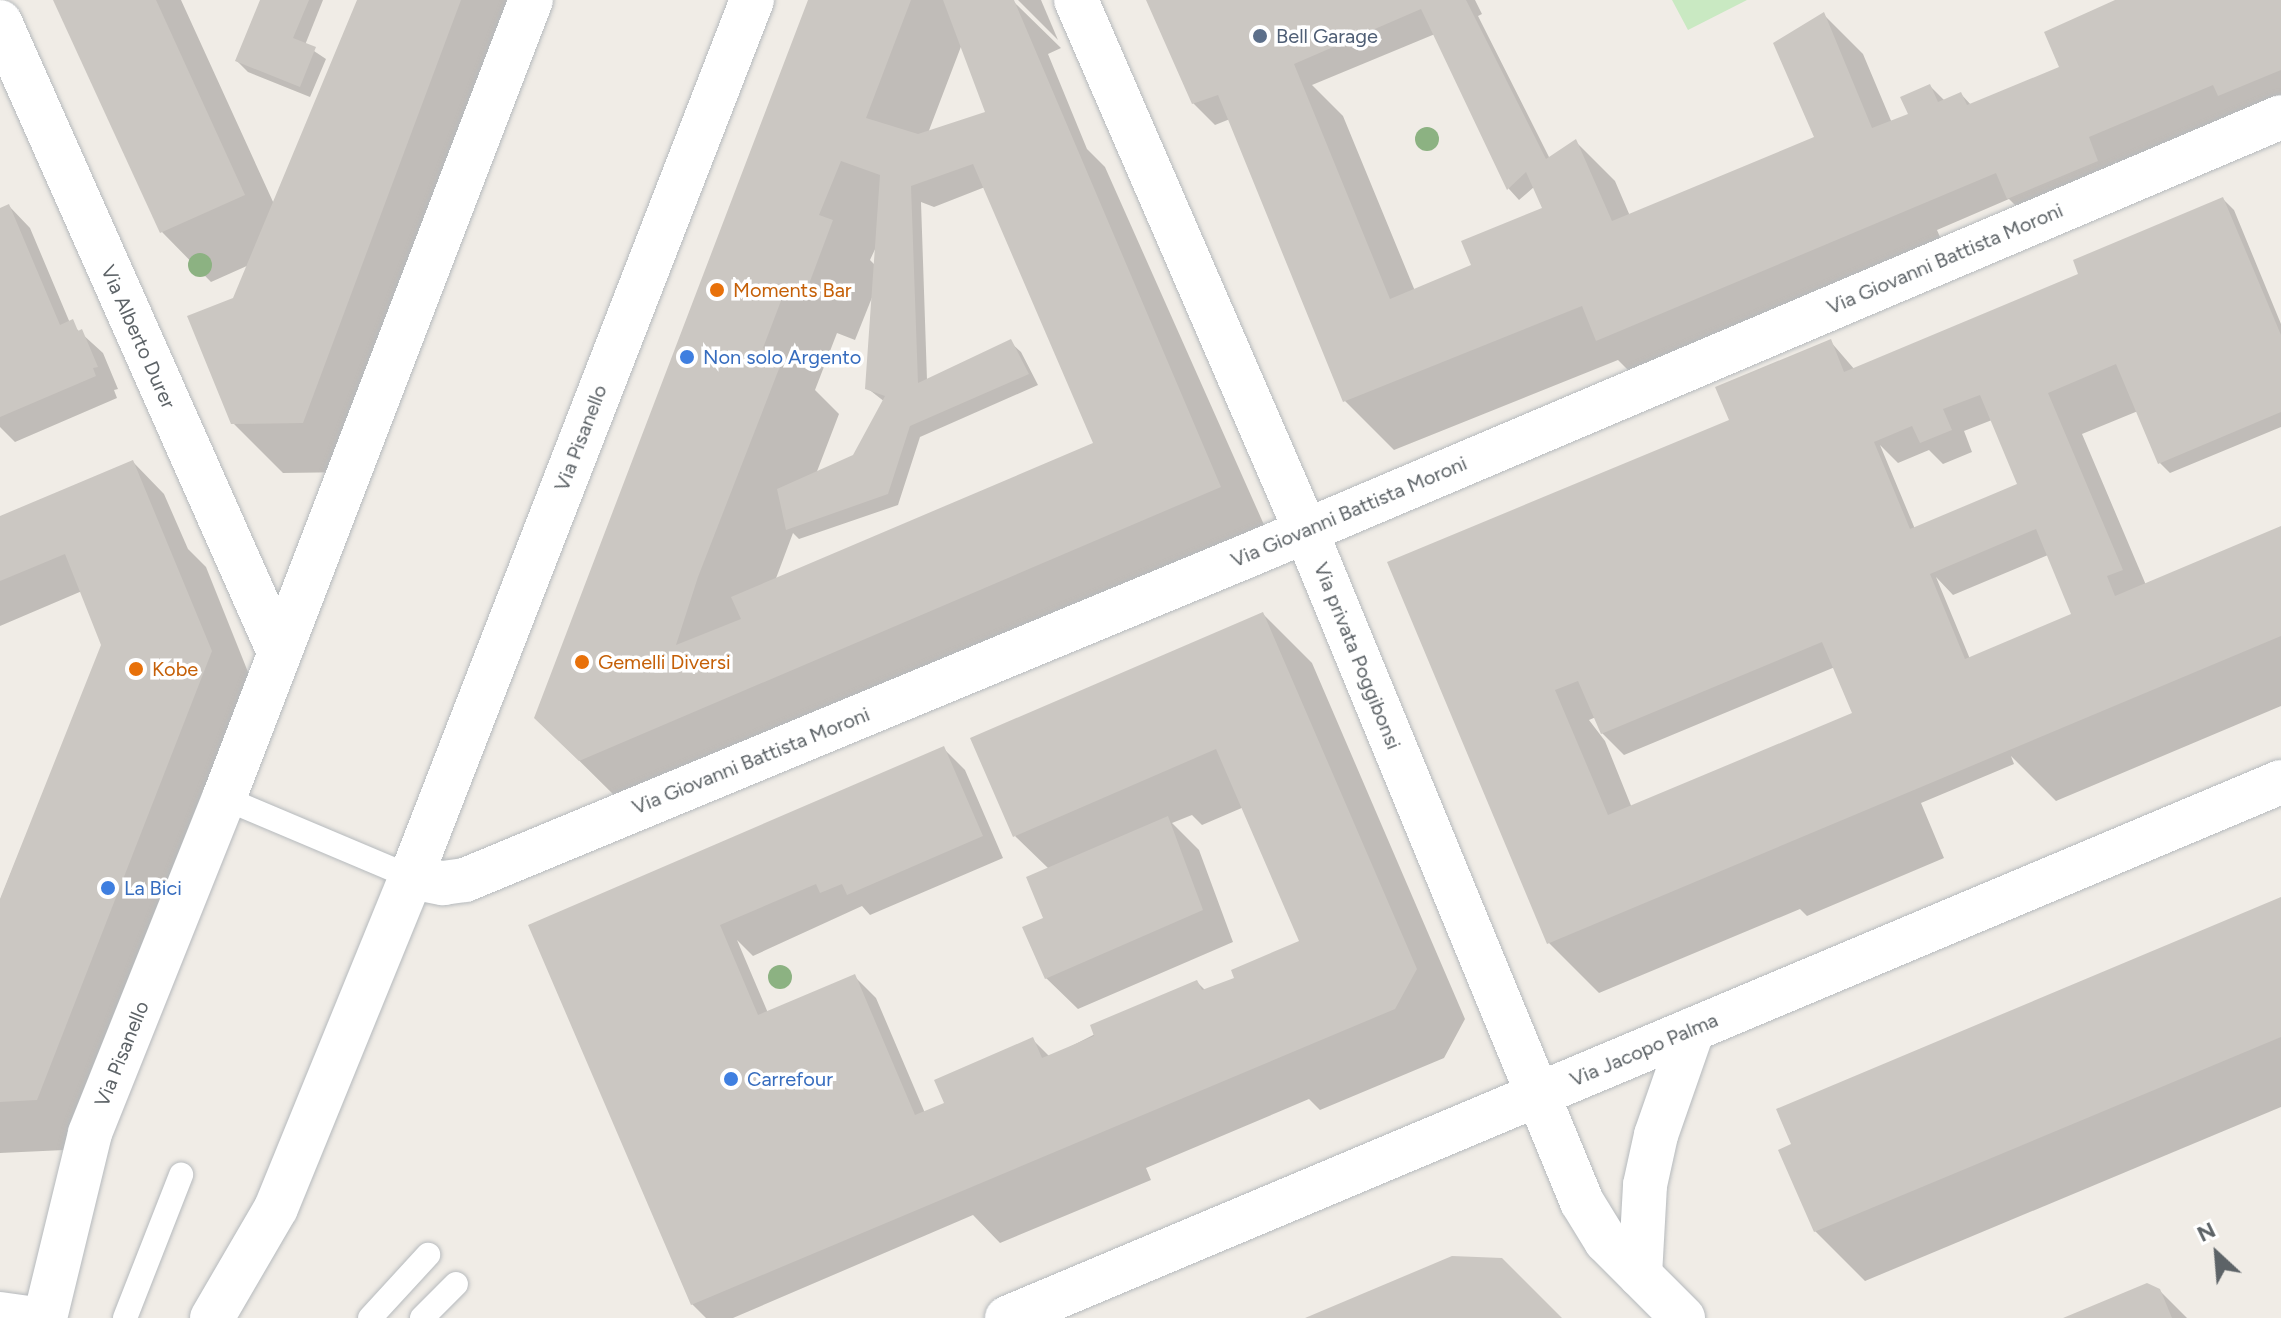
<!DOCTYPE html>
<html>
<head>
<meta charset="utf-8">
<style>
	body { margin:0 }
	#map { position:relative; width:2281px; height:1318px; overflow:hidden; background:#f0ece6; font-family:Figtree,sans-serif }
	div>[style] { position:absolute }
	.green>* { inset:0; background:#c9e9c2 }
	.shadow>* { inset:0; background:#0003 }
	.building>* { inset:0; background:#cbc7c2 }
	.roads { filter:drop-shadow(0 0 2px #b6babd) drop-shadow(0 0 2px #b6babd) }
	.lane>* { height:24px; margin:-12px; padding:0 12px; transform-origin:12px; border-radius:12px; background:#fff }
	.street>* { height:44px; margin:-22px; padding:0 22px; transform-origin:22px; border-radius:22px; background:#fff }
	.secondary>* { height:44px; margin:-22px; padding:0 22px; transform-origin:22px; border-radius:22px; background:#fff }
	.trees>* { width:24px; height:24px; margin:-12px; border-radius:50%; background:#8cb282 }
	.dots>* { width:22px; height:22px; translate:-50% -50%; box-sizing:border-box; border:4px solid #fff; border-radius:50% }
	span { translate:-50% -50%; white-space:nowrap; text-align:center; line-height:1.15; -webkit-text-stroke:7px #fff; paint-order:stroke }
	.service-label { font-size:20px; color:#4e5e75 }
	.left { translate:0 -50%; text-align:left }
	.street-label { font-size:20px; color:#5d6367 }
	.food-label { font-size:20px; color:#c56008 }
	.shop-label { font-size:20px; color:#366cbe }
	.north { position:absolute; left:2177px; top:1214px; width:80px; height:80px; -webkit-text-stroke:6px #fff; paint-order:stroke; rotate:334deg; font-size:22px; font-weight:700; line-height:32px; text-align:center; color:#5d6367 }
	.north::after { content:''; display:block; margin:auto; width:28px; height:36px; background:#5d6367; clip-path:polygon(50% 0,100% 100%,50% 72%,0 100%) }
</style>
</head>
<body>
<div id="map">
	<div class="green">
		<i style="clip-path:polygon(1672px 0,1747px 0,1688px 30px)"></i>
	</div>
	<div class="shadow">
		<i style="clip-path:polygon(56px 0,181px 0,274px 204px,358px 0,530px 0,353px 472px,283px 473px,233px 423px,235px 299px,249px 265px,211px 282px,162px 232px)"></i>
		<i style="clip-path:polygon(262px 0,323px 0,305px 45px,326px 59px,310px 97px,248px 72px,237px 61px)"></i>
		<i style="clip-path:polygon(evenodd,810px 0,1012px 0,1061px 48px,1048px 54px,1087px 149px,1105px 167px,1269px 536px,619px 800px,536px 718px,810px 0,962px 44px,988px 113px,928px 133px,962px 44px,810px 0,985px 187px,1095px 444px,775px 581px,793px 533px,799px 539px,898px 505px,920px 437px,1038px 385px,1021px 352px,1010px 342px,927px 380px,921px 202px,934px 207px,985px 187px,810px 0,877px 245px,876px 266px,870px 260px,877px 245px,810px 0,873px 295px,867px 388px,885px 402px,855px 457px,816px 474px,839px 414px,815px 390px,837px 333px,855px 340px,873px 295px)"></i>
		<i style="clip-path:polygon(1018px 0,1041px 0,1058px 40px)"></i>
		<i style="clip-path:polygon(evenodd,1149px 0,1475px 0,1482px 14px,1478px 16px,1550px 159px,1576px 142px,1615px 181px,1630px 216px,1817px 138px,1824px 15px,1863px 54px,1892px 123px,1910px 115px,1930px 86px,1945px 101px,1961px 94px,1972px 106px,2058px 69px,2117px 0,2281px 0,2281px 114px,2130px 175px,2115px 161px,2128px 192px,2040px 230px,2009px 199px,1937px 230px,1946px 251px,1637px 379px,1618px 360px,1394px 450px,1345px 401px,1230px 119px,1215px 125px,1193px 103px,1149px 0,1435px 34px,1509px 189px,1519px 200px,1534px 187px,1543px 209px,1474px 267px,1415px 291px,1343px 116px,1312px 85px,1435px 34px)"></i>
		<i style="clip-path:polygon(evenodd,2223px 199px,2234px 210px,2281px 324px,2281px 427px,2170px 473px,2159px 462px,2138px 411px,2082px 434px,2146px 585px,2281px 528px,2281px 706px,2056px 801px,2011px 756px,2014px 764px,1921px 803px,1944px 858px,1807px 916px,1800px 909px,1599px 993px,1549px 943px,1390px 563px,1732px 421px,1830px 341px,1855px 370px,2081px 275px,2223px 199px,1992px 420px,2019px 485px,1915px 529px,1880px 445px,1898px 463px,1929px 450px,1943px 464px,1972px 452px,1964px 431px,1992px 420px,2223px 199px,2048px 555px,2075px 615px,1970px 659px,1936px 577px,1953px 595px,2048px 555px,2223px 199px,1835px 667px,1858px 722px,1632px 808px,1605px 741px,1589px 720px,1596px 717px,1602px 733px,1624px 755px,1835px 667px)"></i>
		<i style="clip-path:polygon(9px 206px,30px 228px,70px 323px,103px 353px,118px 389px,114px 390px,117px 398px,15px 442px,0 427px,0 210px)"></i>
		<i style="clip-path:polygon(133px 462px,164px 494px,188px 549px,206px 567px,260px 702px,86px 1149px,0 1153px,0 900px,103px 645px,82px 591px,0 626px,0 518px)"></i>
		<i style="clip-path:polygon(1263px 614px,1312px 663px,1465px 1019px,1444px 1058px,1320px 1110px,1309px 1099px,1146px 1168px,1151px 1180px,1000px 1243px,973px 1215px,733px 1318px,706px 1318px,692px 1304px,531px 926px,943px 748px,965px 770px,1003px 858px,870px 915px,862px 906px,753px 956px,737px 940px,768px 1013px,854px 976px,876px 998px,925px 1113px,946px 1104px,1033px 1040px,1050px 1057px,1197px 982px,1206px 991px,1233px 980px,1301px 942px,1244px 807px,1202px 825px,1192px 815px,1172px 823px,1199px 850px,1233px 942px,1078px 1009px,1046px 978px,1049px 869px,1015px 836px)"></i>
		<i style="clip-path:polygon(2281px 899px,2281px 1107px,1865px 1281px,1815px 1231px)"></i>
		<i style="clip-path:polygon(2159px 1290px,2187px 1318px,2068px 1318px)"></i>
	</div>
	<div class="building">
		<i style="clip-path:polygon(53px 0,156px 0,245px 195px,160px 233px)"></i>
		<i style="clip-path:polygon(260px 0,309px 0,293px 38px,316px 47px,300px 87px,235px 61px)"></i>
		<i style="clip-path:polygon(357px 0,461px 0,303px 423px,231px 424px,187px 316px,233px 298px)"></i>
		<i style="clip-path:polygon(evenodd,808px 0,911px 0,866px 118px,918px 134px,985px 112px,943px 0,1014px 0,1221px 487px,579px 761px,534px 718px,808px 0,841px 161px,880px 175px,865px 389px,885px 396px,853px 455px,777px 489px,786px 530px,888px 494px,910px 426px,1029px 374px,1011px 339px,918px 383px,911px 186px,973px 164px,1093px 443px,731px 597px,741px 619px,676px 645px,698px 577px,784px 356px,763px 348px,787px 285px,806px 292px,833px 220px,819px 215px,841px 161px)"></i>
		<i style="clip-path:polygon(evenodd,1146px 0,1466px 0,1546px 159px,1576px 139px,1612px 221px,1814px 137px,1773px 43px,1824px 12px,1872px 128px,1908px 114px,1900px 97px,1930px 84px,1938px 102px,1961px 92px,1967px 105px,2059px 67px,2044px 32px,2115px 0,2281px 0,2281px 70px,2218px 96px,2213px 85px,2089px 137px,2098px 161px,2007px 199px,1996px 173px,1596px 341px,1582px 306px,1343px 402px,1218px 95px,1192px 104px,1146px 0,1421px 9px,1507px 190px,1526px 172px,1542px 208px,1461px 241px,1471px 265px,1390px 299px,1294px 64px,1421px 9px)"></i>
		<i style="clip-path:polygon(evenodd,2223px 197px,2281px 335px,2281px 412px,2158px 464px,2116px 364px,2048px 393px,2123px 570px,2107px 576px,2115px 596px,2281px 526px,2281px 636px,1547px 944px,1387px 562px,1729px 420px,1715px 387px,1831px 339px,1844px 372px,2078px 274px,2073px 260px,2223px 197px,1980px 395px,2017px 484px,1910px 529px,1874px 442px,1912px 426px,1920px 443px,1952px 430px,1943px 409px,1980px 395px,2223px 197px,2036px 529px,2071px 614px,1965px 659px,1930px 574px,2036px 529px,2223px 197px,1822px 642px,1852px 713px,1608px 815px,1555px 690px,1578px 681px,1601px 734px,1822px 642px)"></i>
		<i style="clip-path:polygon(9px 204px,60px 325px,73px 319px,78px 331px,82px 329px,98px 367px,93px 368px,96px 376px,0 417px,0 208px)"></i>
		<i style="clip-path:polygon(133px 460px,212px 651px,37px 1100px,0 1102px,0 899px,101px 645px,65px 554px,0 581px,0 516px)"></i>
		<i style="clip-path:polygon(1263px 612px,1417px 969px,1395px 1009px,691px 1305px,528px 925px,944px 746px,983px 836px,847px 895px,842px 884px,820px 893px,816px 884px,720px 925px,758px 1015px,855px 974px,915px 1115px,944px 1103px,934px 1080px,1033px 1037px,1042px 1058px,1094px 1036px,1090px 1025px,1197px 980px,1202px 990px,1234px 978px,1231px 970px,1299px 941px,1216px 749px,1013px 837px,970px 738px)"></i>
		<i style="clip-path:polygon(1168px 816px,1203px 910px,1045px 979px,1022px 927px,1043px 918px,1026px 877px)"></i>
		<i style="clip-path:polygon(2281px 897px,2281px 1037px,1814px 1232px,1778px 1150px,1791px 1144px,1776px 1109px)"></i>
		<i style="clip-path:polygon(1452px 1256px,1502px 1258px,1562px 1318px,1305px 1318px)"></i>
		<i style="clip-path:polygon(2147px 1283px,2160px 1289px,2172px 1318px,2063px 1318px)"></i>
	</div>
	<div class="roads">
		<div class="lane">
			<i style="left:224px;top:798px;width:203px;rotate:22.9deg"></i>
			<i style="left:125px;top:1318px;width:154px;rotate:-68.6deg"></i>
			<i style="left:370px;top:1318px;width:86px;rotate:-47.4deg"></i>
			<i style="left:422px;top:1318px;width:48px;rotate:-45deg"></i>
		</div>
		<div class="street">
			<i style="left:1076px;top:0;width:576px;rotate:66.59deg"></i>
			<i style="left:1305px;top:529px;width:728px;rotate:67.63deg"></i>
			<i style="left:1582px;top:1202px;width:46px;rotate:58.4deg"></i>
			<i style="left:1606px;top:1241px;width:109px;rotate:45deg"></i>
			<i style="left:0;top:22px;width:689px;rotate:66.11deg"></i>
			<i style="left:411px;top:877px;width:33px;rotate:11deg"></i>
			<i style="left:443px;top:883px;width:22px;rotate:-8deg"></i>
			<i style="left:465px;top:880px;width:846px;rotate:-22.51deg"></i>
			<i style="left:1247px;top:556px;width:1123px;rotate:-23deg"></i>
			<i style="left:1640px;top:1275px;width:90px;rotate:-86.8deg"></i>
			<i style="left:1645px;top:1185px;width:51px;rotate:-77.6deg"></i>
			<i style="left:1656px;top:1135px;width:112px;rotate:-70.8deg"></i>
			<i style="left:1007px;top:1318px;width:1382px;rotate:-22.82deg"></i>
		</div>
		<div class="secondary">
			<i style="left:0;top:1314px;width:27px;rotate:8deg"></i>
			<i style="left:45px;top:1318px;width:190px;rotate:-76.3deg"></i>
			<i style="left:90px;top:1133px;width:361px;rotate:-68.2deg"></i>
			<i style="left:224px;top:798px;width:855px;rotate:-68.96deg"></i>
			<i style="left:212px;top:1318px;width:127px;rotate:-59.8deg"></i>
			<i style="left:276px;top:1208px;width:357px;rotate:-67.8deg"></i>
			<i style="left:411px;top:877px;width:941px;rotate:-68.75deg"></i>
		</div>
	</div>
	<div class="trees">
		<i style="left:1427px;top:139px"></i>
		<i style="left:200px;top:265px"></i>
		<i style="left:780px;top:977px"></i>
	</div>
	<div class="dots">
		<i style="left:1260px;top:36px;background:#5c6f8a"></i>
		<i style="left:717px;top:290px;background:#e8710a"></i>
		<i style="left:687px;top:357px;background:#3f7fe0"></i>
		<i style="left:582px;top:662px;background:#e8710a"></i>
		<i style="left:136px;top:669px;background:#e8710a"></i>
		<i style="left:108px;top:888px;background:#3f7fe0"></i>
		<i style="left:731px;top:1079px;background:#3f7fe0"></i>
	</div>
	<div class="service-label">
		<span class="left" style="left:1276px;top:36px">Bell Garage</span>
	</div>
	<div class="street-label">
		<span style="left:1945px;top:259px;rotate:-23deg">Via Giovanni Battista Moroni</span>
		<span style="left:138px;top:337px;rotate:66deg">Via Alberto Durer</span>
		<span style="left:581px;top:438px;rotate:-69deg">Via Pisanello</span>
		<span style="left:1349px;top:512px;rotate:-23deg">Via Giovanni Battista Moroni</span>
		<span style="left:1357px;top:656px;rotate:68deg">Via privata Poggibonsi</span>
		<span style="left:751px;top:761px;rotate:-22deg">Via Giovanni Battista Moroni</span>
		<span style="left:1644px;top:1050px;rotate:-23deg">Via Jacopo Palma</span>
		<span style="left:122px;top:1054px;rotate:-68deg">Via Pisanello</span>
	</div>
	<div class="food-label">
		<span class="left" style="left:733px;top:290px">Moments Bar</span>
		<span class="left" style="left:598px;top:662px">Gemelli Diversi</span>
		<span class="left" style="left:152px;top:669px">Kobe</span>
	</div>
	<div class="shop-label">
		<span class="left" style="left:703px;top:357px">Non solo Argento</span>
		<span class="left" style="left:124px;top:888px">La Bici</span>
		<span class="left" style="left:747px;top:1079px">Carrefour</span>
	</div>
	<div class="north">N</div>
</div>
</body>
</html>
